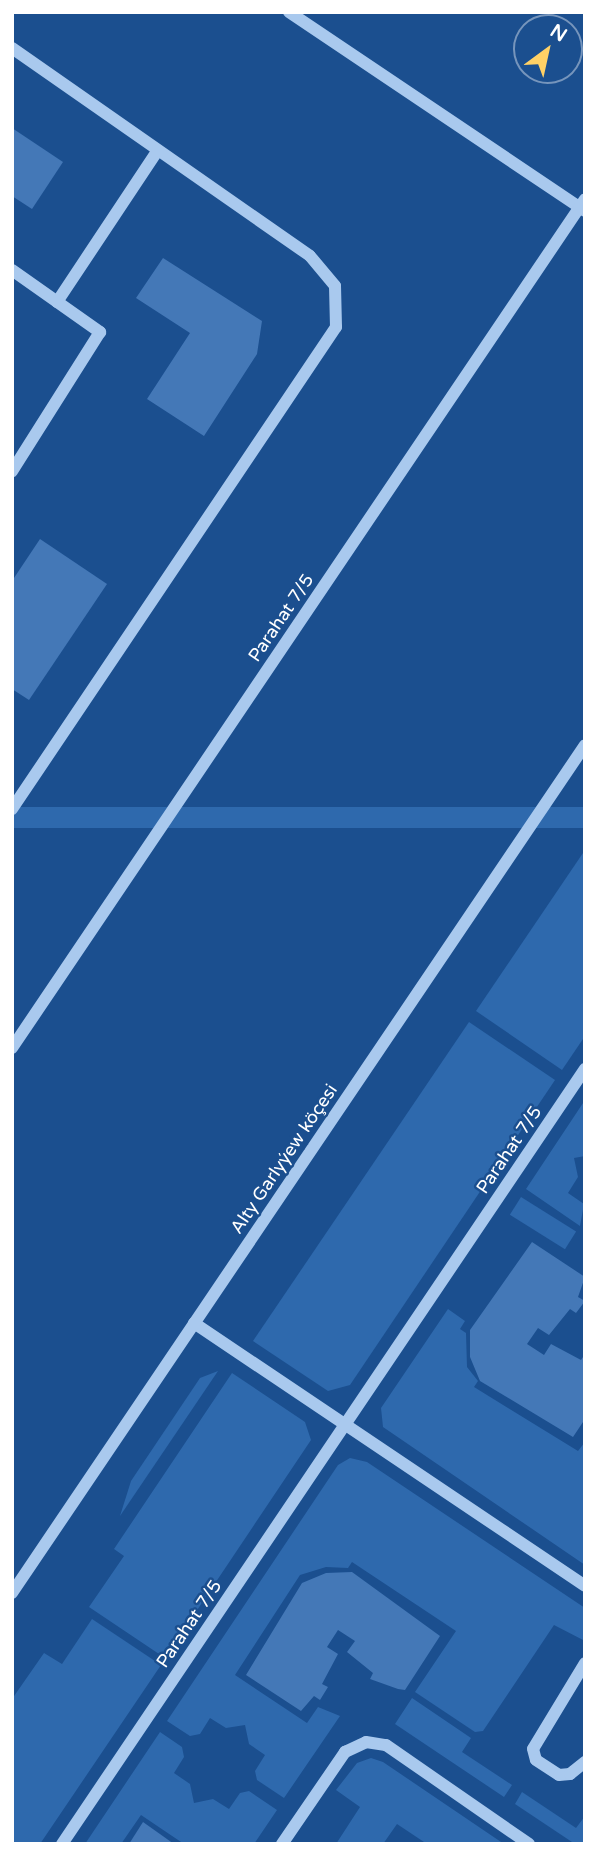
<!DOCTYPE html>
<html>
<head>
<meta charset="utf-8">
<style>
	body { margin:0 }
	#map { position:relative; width:597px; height:1856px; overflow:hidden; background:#1b4f8f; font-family:"Varela Round",sans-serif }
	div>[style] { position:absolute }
	.green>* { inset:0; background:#2e69ad; transform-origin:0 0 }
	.building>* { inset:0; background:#4478b7 }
	.minor>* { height:12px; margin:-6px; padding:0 6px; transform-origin:6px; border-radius:6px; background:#a9c9ee }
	span { translate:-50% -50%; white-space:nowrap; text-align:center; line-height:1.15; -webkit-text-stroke:5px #1b4f8f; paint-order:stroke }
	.street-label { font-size:18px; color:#fff }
	.frame { position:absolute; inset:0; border:14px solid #fff; pointer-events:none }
	.north { position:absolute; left:513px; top:14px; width:70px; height:70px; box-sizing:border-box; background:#1b4f8f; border:2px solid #7695bc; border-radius:50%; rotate:33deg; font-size:19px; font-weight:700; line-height:28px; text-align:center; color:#fff }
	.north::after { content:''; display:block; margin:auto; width:24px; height:32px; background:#ffd166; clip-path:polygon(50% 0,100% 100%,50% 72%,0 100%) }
</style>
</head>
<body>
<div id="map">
	<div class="green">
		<i style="left:585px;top:807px;width:21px;height:601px;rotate:90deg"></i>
		<i style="clip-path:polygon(585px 850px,585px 1036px,562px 1070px,476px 1011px)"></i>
		<i style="clip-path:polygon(469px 1022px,555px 1080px,350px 1385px,328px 1391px,253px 1341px)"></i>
		<i style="clip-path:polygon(585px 1100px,585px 1156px,574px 1158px,578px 1177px,568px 1193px,584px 1204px,580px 1226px,526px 1189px)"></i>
		<i style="left:521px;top:1197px;width:65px;height:21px;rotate:32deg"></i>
		<i style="clip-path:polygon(448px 1309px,465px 1321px,460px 1329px,466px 1333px,467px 1367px,478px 1381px,474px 1387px,578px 1451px,585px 1442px,585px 1565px,383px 1427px,381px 1408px)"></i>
		<i style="clip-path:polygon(218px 1371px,120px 1516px,131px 1481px,200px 1378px)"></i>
		<i style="clip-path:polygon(232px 1373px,305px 1422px,311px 1440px,165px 1658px,89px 1607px,124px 1556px,114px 1549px)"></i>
		<i style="clip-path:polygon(350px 1458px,367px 1462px,585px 1608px,585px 1641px,554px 1625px,483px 1731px,475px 1732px,415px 1692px,456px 1631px,352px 1562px,348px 1568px,326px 1567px,300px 1575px,235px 1675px,307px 1723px,318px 1707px,340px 1716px,284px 1798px,257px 1780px,255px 1771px,265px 1755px,249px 1744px,245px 1725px,226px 1728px,210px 1718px,200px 1734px,190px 1736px,167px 1721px,338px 1465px)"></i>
		<i style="clip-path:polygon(92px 1619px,161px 1665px,40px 1844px,12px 1844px,12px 1699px,44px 1653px,62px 1664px)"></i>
		<i style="clip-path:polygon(412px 1698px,471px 1738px,462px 1752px,512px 1785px,504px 1797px,395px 1724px)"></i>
		<i style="clip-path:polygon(160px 1732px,182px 1747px,184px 1757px,174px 1773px,190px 1784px,194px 1803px,213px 1799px,229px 1809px,240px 1793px,249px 1791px,277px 1810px,254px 1844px,184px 1844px,141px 1815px,121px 1844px,85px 1844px)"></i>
		<i style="clip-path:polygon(371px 1758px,383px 1762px,504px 1844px,427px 1844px,397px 1824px,383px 1844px,336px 1844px,360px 1807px,336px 1790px,357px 1763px)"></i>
		<i style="clip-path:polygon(522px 1792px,576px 1828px,585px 1816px,585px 1843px,575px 1844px,515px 1804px)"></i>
	</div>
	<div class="building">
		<i style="clip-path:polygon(12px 128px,63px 162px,32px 209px,12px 196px)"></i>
		<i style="clip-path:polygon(163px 258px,262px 321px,257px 354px,204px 436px,147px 399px,190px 333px,136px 298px)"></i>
		<i style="clip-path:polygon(40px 539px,107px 584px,29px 700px,12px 689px,12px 581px)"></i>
		<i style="clip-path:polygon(532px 1242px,585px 1277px,578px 1297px,585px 1301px,576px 1313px,570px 1309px,549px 1335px,538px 1328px,527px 1344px,544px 1355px,551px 1344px,581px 1360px,585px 1354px,585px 1419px,573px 1437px,480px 1381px,470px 1357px,470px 1330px)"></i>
		<i style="clip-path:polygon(352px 1572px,440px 1636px,405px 1690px,398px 1689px,370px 1679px,373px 1673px,347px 1652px,355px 1641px,338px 1630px,327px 1647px,338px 1654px,322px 1684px,328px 1687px,320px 1700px,314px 1696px,301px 1711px,246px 1675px,302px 1583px,326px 1573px)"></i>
		<i style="clip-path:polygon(143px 1822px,174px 1844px,129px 1844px)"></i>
	</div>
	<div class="minor">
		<i style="left:289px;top:12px;width:357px;rotate:33.9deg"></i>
		<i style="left:12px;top:48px;width:363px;rotate:34.9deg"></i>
		<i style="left:310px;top:256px;width:39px;rotate:50deg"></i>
		<i style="left:335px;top:286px;width:41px;rotate:88.6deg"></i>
		<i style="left:336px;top:327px;width:581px;rotate:123.91deg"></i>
		<i style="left:12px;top:270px;width:108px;rotate:35.2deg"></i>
		<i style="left:100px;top:332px;width:165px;rotate:122.3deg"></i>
		<i style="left:57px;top:302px;width:182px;rotate:-56.4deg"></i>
		<i style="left:12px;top:1048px;width:1024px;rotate:-55.98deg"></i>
		<i style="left:194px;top:1323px;width:471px;rotate:33.9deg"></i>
		<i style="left:12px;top:1593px;width:1023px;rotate:-55.95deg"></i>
		<i style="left:585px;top:1663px;width:100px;rotate:121.2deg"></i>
		<i style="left:533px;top:1749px;width:11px;rotate:75deg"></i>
		<i style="left:536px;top:1760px;width:27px;rotate:33deg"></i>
		<i style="left:559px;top:1775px;width:11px;rotate:-5deg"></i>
		<i style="left:570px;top:1774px;width:19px;rotate:-39deg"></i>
		<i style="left:62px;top:1844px;width:935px;rotate:-55.99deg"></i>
		<i style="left:282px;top:1844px;width:112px;rotate:-55.6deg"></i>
		<i style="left:345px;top:1752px;width:23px;rotate:-25deg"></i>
		<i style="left:366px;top:1742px;width:20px;rotate:9deg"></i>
		<i style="left:386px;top:1745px;width:174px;rotate:34.7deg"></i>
	</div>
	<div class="street-label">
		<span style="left:281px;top:618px;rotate:-56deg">Parahat 7/5</span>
		<span style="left:509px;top:1150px;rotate:-56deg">Parahat 7/5</span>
		<span style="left:284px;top:1159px;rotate:-56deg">Alty Garlyýew köçesi</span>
		<span style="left:189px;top:1624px;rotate:-56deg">Parahat 7/5</span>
	</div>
	<div class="frame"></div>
	<div class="north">N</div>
</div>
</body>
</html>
